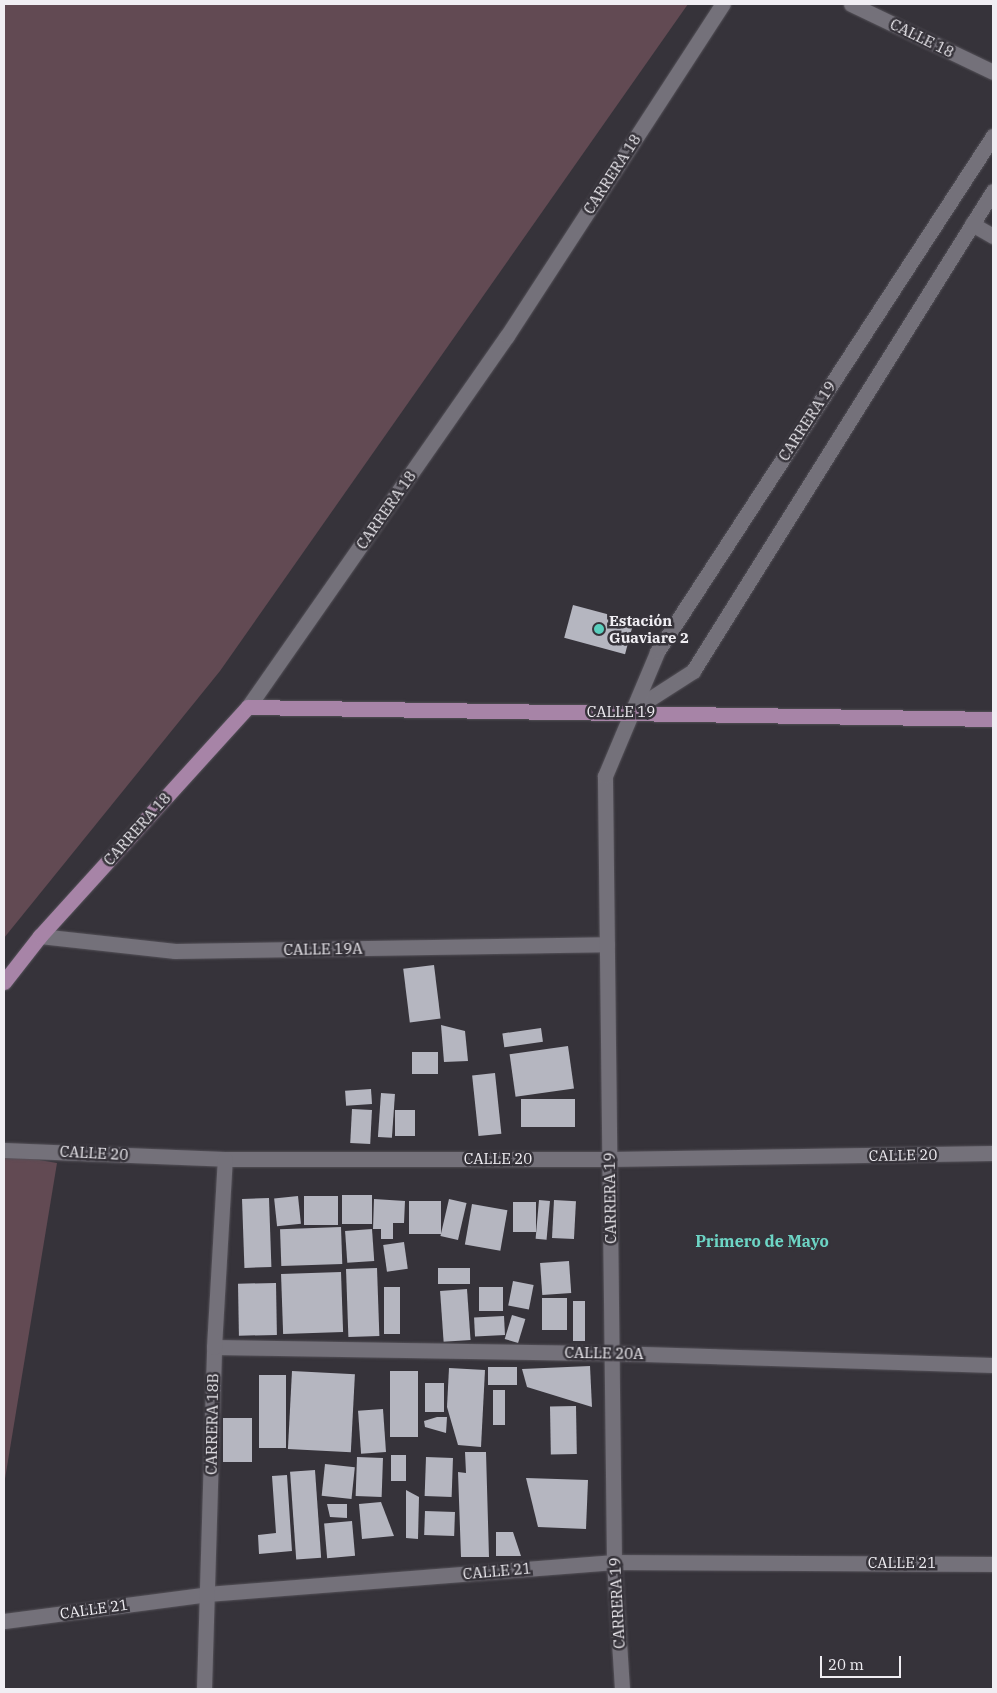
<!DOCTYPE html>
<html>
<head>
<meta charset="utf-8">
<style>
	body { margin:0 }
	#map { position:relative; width:997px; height:1693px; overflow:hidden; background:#36333a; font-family:"IBM Plex Serif",serif }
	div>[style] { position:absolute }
	.green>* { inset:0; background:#624a53 }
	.building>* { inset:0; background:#b5b6c0; transform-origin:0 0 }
	.roads { filter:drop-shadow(0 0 1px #545158) drop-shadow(0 0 1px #545158) }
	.minor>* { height:15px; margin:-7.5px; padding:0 7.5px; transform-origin:7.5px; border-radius:7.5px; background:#74717a }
	.major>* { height:15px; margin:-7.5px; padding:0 7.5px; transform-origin:7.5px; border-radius:7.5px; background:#a784a7 }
	.dots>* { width:14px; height:14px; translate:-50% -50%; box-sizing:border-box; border:2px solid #36333a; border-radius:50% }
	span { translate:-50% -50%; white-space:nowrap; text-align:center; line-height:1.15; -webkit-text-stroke:5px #36333a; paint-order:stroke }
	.street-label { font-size:15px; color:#f0eef3 }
	.poi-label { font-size:15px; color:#f0eef3; font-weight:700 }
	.left { translate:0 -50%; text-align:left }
	.neighbourhood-label { font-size:16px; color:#6dd5c5; font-weight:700 }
	.frame { position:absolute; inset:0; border:5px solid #f0eef3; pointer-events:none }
	.scale { position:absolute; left:820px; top:1656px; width:81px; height:22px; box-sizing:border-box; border:2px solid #f0eef3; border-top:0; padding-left:6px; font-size:15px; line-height:18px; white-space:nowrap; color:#f0eef3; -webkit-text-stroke:4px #36333a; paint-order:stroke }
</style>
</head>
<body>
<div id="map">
	<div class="green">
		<i style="clip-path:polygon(4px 4px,688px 4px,220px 671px,4px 938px)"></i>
		<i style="clip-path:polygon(4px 1154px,57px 1163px,4px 1485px)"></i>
	</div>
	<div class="building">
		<i style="left:573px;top:605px;width:63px;height:34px;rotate:15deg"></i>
		<i style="left:434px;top:965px;width:54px;height:31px;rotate:83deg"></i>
		<i style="clip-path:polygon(441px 1025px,465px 1031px,468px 1061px,444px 1062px)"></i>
		<i style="left:541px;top:1028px;width:14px;height:39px;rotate:82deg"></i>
		<i style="left:568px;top:1046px;width:43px;height:59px;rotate:82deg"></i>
		<i style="left:412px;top:1052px;width:26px;height:22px"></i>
		<i style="left:495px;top:1073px;width:61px;height:23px;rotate:84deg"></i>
		<i style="left:371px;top:1089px;width:15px;height:26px;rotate:86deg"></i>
		<i style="left:381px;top:1093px;width:14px;height:44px;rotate:4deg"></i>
		<i style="left:521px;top:1099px;width:54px;height:28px"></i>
		<i style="left:352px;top:1109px;width:20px;height:34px;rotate:3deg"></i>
		<i style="left:395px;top:1110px;width:20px;height:26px"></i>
		<i style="left:342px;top:1195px;width:30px;height:29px"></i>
		<i style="left:298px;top:1196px;width:28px;height:24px;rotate:84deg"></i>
		<i style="left:304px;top:1196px;width:34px;height:29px"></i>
		<i style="left:269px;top:1198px;width:69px;height:27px;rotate:88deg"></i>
		<i style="clip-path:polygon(374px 1199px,405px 1201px,404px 1223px,393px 1223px,393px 1239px,381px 1239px,381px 1229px,373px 1229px)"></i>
		<i style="left:449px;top:1199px;width:18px;height:38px;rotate:13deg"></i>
		<i style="left:539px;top:1200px;width:11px;height:39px;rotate:5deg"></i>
		<i style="left:554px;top:1200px;width:22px;height:38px;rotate:3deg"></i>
		<i style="left:409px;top:1201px;width:32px;height:33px"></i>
		<i style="left:513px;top:1202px;width:23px;height:30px"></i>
		<i style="left:472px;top:1204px;width:36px;height:41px;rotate:10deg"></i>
		<i style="left:341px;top:1227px;width:37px;height:61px;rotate:88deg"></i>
		<i style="left:372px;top:1229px;width:32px;height:27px;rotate:86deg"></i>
		<i style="left:404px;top:1242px;width:27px;height:21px;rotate:82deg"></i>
		<i style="left:569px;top:1261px;width:32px;height:29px;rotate:86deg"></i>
		<i style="left:377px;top:1268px;width:68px;height:31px;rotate:88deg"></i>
		<i style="left:470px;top:1268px;width:16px;height:32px;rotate:90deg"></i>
		<i style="left:341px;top:1272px;width:60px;height:60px;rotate:88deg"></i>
		<i style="left:513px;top:1281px;width:21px;height:25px;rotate:11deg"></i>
		<i style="left:276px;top:1283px;width:52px;height:38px;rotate:89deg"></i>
		<i style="left:384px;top:1287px;width:16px;height:47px"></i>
		<i style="left:479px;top:1287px;width:24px;height:24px"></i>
		<i style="left:467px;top:1289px;width:51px;height:27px;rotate:86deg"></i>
		<i style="left:542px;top:1298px;width:25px;height:32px"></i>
		<i style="left:573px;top:1301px;width:12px;height:40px"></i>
		<i style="left:512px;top:1315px;width:14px;height:25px;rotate:17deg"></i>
		<i style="left:504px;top:1316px;width:19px;height:30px;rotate:87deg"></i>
		<i style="clip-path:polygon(590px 1366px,592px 1407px,527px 1387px,522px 1369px)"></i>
		<i style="left:488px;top:1367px;width:29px;height:18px"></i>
		<i style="clip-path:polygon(449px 1368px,485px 1370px,481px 1447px,458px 1445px,447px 1407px)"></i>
		<i style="left:292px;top:1371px;width:63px;height:78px;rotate:3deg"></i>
		<i style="left:390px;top:1371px;width:28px;height:66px"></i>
		<i style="left:259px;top:1375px;width:27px;height:73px"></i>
		<i style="left:425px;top:1383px;width:19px;height:29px"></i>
		<i style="left:493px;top:1390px;width:12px;height:35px"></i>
		<i style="left:576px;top:1406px;width:48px;height:26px;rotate:89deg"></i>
		<i style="left:383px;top:1409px;width:43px;height:25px;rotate:86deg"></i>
		<i style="clip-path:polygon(437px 1417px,447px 1417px,446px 1433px,425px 1427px,424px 1421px)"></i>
		<i style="left:223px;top:1418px;width:29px;height:44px"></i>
		<i style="clip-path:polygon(465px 1452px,486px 1452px,489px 1557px,461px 1557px,458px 1472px,466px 1473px)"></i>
		<i style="left:406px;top:1455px;width:26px;height:15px;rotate:90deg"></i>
		<i style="left:357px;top:1457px;width:26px;height:39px;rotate:2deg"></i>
		<i style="left:426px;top:1457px;width:27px;height:39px;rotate:2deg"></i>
		<i style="left:325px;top:1464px;width:30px;height:32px;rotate:6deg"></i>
		<i style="left:315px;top:1470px;width:88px;height:25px;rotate:86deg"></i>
		<i style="clip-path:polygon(287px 1475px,292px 1551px,259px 1554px,258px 1535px,276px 1533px,272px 1476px)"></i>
		<i style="clip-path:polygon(526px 1478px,588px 1480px,586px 1529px,538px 1527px)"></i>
		<i style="clip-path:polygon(406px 1490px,419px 1497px,418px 1539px,406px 1538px)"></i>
		<i style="clip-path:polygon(381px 1502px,394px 1536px,362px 1539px,359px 1504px)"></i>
		<i style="clip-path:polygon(327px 1504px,347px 1504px,347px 1518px,330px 1517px)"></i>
		<i style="left:425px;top:1511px;width:30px;height:24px;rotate:2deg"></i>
		<i style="left:352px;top:1521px;width:35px;height:28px;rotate:85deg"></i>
		<i style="clip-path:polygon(496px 1532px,513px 1532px,521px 1556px,496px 1556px)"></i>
	</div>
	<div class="roads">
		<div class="minor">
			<i style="left:851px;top:4px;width:157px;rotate:25.6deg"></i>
			<i style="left:972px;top:224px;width:24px;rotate:30deg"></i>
			<i style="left:248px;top:707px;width:452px;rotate:-55.1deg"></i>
			<i style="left:507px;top:336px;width:396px;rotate:-57deg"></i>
			<i style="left:631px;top:711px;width:74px;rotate:-32.8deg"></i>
			<i style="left:693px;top:671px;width:566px;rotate:-57.99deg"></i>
			<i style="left:40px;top:936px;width:136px;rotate:6.3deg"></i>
			<i style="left:175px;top:951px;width:432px;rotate:-0.9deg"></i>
			<i style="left:4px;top:1150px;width:221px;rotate:2.3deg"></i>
			<i style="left:225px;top:1159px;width:384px"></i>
			<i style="left:609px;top:1159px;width:384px;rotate:-0.9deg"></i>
			<i style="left:214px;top:1347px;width:397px;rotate:0.9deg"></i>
			<i style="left:611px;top:1353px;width:382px;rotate:1.8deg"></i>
			<i style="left:4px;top:1621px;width:206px;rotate:-7.5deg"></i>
			<i style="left:208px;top:1594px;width:407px;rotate:-4.5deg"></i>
			<i style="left:614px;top:1562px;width:379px;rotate:0.3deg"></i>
			<i style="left:204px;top:1689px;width:342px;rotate:-88.3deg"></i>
			<i style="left:214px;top:1347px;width:188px;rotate:-86.7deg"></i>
			<i style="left:622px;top:1689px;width:127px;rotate:-93.6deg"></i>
			<i style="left:614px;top:1562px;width:786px;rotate:-90.66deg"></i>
			<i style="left:605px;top:776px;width:134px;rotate:-67.2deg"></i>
			<i style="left:657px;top:652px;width:616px;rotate:-56.93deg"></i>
		</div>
		<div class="major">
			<i style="left:4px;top:982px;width:58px;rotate:-52deg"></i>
			<i style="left:40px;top:936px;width:309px;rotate:-47.8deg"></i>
			<i style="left:248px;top:707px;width:745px;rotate:0.92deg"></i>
		</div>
	</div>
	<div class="dots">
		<i style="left:599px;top:629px;background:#5acebd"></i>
	</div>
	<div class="street-label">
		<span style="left:922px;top:38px;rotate:26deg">CALLE 18</span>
		<span style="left:612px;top:174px;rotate:-57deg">CARRERA 18</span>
		<span style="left:807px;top:421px;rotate:-57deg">CARRERA 19</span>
		<span style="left:386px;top:510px;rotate:-55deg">CARRERA 18</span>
		<span style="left:621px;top:712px">CALLE 19</span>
		<span style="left:137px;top:829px;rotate:-48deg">CARRERA 18</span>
		<span style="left:323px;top:949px;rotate:-1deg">CALLE 19A</span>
		<span style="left:94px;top:1153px;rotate:3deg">CALLE 20</span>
		<span style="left:903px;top:1155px;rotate:-1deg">CALLE 20</span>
		<span style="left:498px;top:1159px">CALLE 20</span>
		<span style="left:610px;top:1198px;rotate:-91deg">CARRERA 19</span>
		<span style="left:604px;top:1353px;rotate:1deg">CALLE 20A</span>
		<span style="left:212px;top:1424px;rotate:-89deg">CARRERA 18B</span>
		<span style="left:902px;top:1563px">CALLE 21</span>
		<span style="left:497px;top:1571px;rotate:-5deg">CALLE 21</span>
		<span style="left:617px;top:1603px;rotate:-93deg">CARRERA 19</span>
		<span style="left:94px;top:1609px;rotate:-8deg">CALLE 21</span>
	</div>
	<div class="poi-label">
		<span class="left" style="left:609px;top:629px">Estación<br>Guaviare 2</span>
	</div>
	<div class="neighbourhood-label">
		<span style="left:762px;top:1241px">Primero de Mayo</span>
	</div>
	<div class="frame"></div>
	<div class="scale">20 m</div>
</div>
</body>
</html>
